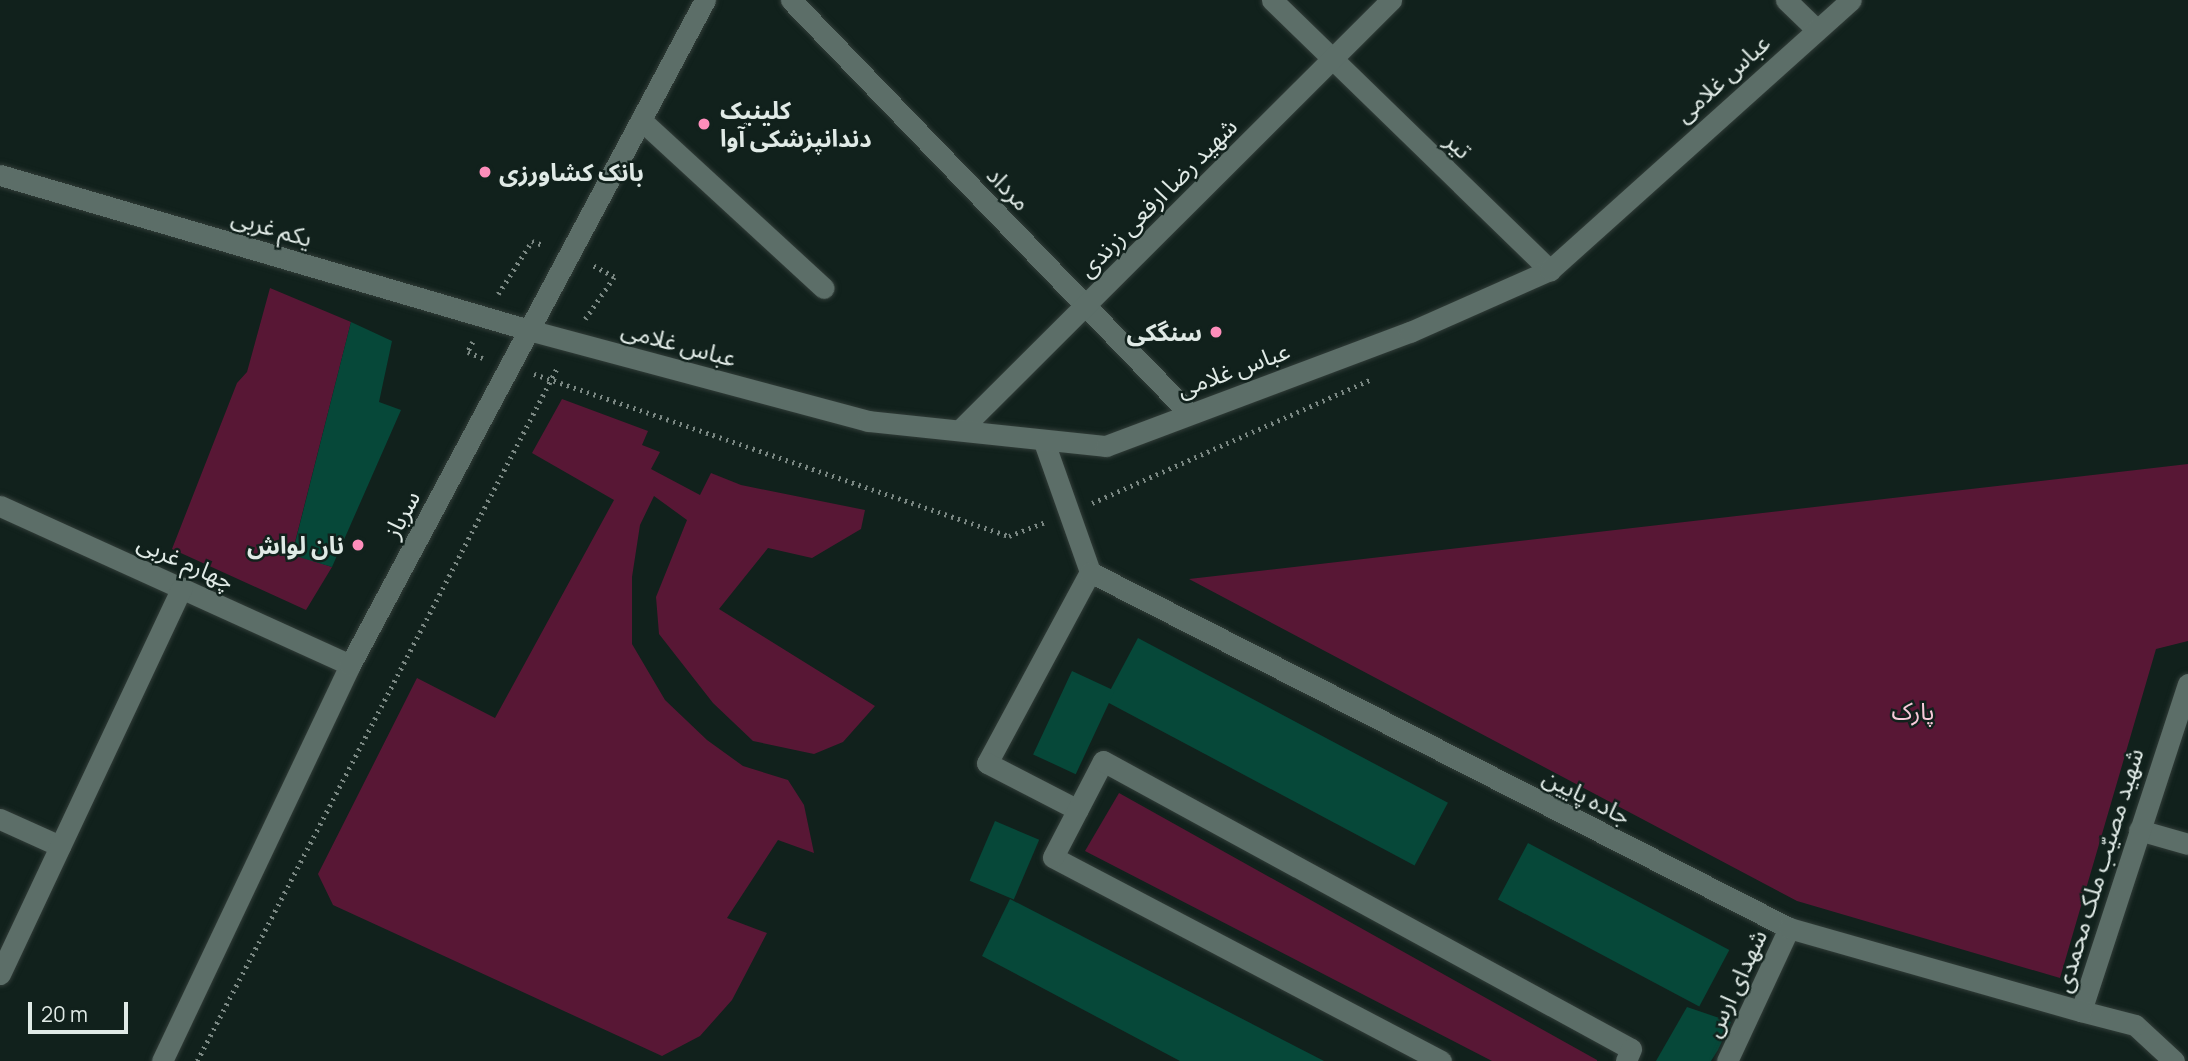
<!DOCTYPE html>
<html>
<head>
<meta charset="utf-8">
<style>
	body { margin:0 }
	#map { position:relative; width:2188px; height:1061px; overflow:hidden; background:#11211c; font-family:Manrope,"Noto Sans Arabic",sans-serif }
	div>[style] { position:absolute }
	.green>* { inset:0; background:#581735 }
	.building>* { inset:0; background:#064839; transform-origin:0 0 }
	.path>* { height:4.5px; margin-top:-2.25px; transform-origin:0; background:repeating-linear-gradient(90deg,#7b8883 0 2px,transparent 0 7px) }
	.roads { filter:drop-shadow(0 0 2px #313c38) drop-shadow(0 0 2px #313c38) }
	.street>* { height:21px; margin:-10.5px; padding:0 10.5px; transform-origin:10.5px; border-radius:10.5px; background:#5c6e68 }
	.secondary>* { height:21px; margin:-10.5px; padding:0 10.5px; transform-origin:10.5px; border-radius:10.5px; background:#5c6e68 }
	.dots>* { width:19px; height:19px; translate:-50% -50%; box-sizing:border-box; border:4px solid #11211c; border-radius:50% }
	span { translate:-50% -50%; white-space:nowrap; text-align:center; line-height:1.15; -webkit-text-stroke:5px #11211c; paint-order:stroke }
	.street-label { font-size:24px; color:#e0eae6 }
	.poi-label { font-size:24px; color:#e0eae6; font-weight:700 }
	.left { translate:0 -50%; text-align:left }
	.right { translate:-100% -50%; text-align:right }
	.park-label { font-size:24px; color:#f8cada }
	.scale { position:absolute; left:28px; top:1002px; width:100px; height:32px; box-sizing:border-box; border:4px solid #e0eae6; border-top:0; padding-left:9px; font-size:21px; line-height:24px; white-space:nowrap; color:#e0eae6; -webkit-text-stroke:5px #11211c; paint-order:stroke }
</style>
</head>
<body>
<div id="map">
	<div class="green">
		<i style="clip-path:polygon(270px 288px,351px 322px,292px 554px,332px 567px,306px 610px,172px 549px,237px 383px,247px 372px)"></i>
		<i style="clip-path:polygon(562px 399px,648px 431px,642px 445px,660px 452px,651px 469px,700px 495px,711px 473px,741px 485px,865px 510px,861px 529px,812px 558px,768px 548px,719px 609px,875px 706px,843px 742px,814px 754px,753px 741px,713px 703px,659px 634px,656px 597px,687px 520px,654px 496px,640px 525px,632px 577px,632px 644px,665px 700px,707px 740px,743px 766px,788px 780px,804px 805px,814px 853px,778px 840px,727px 918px,767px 933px,732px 1000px,700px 1036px,662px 1056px,333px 905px,318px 874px,417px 678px,495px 718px,614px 500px,532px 453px)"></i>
		<i style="clip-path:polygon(2188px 464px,2188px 641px,2156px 649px,2060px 978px,1797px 901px,1189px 579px)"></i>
		<i style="clip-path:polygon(1119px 793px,1597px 1060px,1597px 1061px,1492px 1061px,1085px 851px)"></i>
	</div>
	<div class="building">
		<i style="clip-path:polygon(351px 322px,392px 341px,379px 402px,401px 410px,332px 567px,292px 555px)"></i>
		<i style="left:1138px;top:638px;width:351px;height:71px;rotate:28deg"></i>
		<i style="left:1072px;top:671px;width:47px;height:92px;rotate:25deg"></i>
		<i style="left:995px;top:821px;width:48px;height:65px;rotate:23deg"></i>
		<i style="left:1528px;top:843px;width:228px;height:64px;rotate:28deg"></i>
		<i style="clip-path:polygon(1010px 899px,1324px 1061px,1180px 1061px,982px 956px)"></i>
		<i style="clip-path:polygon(1687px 1007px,1731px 1022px,1718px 1050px,1711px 1061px,1656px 1061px)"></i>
	</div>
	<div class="path">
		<i style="left:498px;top:294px;width:63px;rotate:-57.3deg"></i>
		<i style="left:532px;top:241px;width:12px;rotate:20deg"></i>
		<i style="left:585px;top:319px;width:51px;rotate:-55.4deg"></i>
		<i style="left:614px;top:277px;width:24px;rotate:-152deg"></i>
		<i style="left:473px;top:342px;width:11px;rotate:117deg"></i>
		<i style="left:468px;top:352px;width:16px;rotate:22deg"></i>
		<i style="left:534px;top:374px;width:502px;rotate:18.83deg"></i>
		<i style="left:1009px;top:536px;width:39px;rotate:-21deg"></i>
		<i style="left:1092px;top:503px;width:306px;rotate:-23.9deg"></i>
		<i style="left:197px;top:1061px;width:783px;rotate:-62.55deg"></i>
	</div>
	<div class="roads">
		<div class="street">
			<i style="left:791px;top:0;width:574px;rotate:46.06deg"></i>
			<i style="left:1272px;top:0;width:388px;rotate:44.2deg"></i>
			<i style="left:1786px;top:0;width:42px;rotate:44deg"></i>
			<i style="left:641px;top:120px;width:248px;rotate:42.6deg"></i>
			<i style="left:960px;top:430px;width:609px;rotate:-44.93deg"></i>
			<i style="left:1044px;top:442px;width:138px;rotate:70.5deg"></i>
			<i style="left:1090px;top:572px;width:217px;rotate:118.3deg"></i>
			<i style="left:987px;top:763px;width:102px;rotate:27.3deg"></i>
			<i style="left:0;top:506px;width:384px;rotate:24.4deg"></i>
			<i style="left:0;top:819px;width:66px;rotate:24.2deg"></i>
			<i style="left:2139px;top:830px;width:51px;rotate:15.9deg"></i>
			<i style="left:0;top:974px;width:427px;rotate:-64.8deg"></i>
			<i style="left:1441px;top:1061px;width:438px;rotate:-152.3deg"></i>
			<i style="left:1053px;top:857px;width:108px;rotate:-62.5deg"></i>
			<i style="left:1103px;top:761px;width:601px;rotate:28.61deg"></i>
			<i style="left:1631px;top:1049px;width:13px;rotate:113deg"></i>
			<i style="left:1727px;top:1061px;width:147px;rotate:-65deg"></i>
			<i style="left:2174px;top:1061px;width:53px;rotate:-137.3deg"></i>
			<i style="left:2135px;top:1025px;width:56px;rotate:-165.5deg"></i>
			<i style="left:2081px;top:1011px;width:344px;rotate:-71.9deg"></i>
		</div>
		<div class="secondary">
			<i style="left:0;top:175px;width:551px;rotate:16.33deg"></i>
			<i style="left:529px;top:330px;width:351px;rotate:15deg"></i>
			<i style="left:868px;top:421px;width:239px;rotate:6deg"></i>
			<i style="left:1106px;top:446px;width:325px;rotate:-20.6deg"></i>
			<i style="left:1410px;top:332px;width:153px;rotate:-23.9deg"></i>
			<i style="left:1550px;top:270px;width:404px;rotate:-41.9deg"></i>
			<i style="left:1090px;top:572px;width:784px;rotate:26.99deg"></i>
			<i style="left:1789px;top:928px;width:304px;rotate:15.9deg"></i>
			<i style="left:162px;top:1061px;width:438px;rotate:-64.6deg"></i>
			<i style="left:350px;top:665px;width:754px;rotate:-61.91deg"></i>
		</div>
	</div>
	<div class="dots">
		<i style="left:704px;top:124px;background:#fe8ebb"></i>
		<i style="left:485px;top:172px;background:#fe8ebb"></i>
		<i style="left:1216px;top:332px;background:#fe8ebb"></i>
		<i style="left:358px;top:545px;background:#fe8ebb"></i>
	</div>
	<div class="street-label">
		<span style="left:1722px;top:78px;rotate:-42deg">عباس غلامی</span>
		<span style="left:1459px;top:145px;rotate:44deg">تیر</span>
		<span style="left:1009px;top:188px;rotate:46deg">مرداد</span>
		<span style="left:1157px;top:197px;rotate:-45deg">شهید رضا ارفعی زرندی</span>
		<span style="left:272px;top:227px;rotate:16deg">یکم غربی</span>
		<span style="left:679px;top:343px;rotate:15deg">عباس غلامی</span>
		<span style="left:1233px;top:369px;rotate:-20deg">عباس غلامی</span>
		<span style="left:401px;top:514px;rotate:-62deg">سرباز</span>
		<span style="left:186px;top:561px;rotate:24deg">چهارم غربی</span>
		<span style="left:1587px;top:796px;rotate:27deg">جاده پایین</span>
		<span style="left:2098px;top:870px;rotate:-73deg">شهید مصیّب ملک محمدی</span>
		<span style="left:1735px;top:983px;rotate:-65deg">شهدای ارس</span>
	</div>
	<div class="poi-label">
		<span class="left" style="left:720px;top:124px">کلینیک<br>دندانپزشکی آوا</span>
		<span class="left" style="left:499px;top:172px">بانک کشاورزی</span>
		<span class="right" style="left:1202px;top:332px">سنگکی</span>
		<span class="right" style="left:344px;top:545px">نان لواش</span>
	</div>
	<div class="park-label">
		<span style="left:1913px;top:711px">پارک</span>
	</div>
	<div class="scale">20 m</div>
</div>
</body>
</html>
